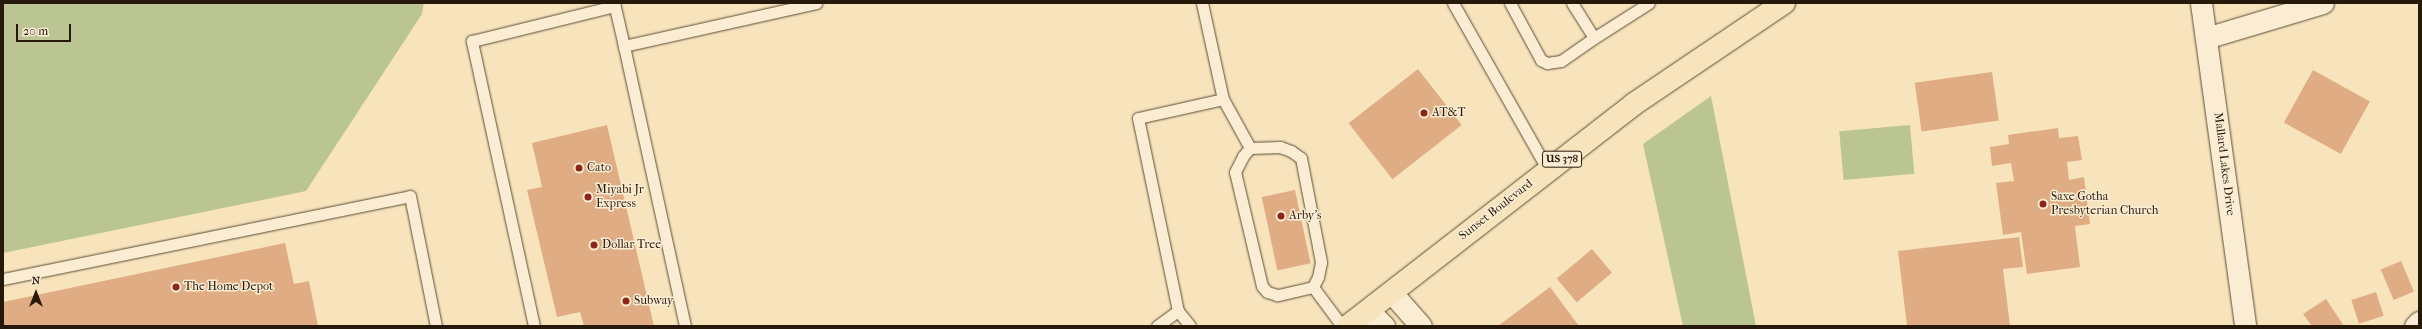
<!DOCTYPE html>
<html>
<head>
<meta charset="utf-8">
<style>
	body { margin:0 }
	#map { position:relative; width:2422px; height:329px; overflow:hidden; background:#f8e4bc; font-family:"IM FELL French Canon",serif }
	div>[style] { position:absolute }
	.green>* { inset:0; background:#bac593; transform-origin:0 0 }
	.building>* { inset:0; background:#dfac84; transform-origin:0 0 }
	.roads { filter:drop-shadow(0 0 1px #5b4c36) drop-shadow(0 0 1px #5b4c36) }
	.service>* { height:11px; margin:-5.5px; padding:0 5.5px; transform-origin:5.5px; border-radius:5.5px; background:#faedd3 }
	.minor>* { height:21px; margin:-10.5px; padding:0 10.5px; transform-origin:10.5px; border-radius:10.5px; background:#faedd3 }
	.primary>* { height:22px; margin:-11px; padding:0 11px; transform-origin:11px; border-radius:11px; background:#f8e4bc }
	.dots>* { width:11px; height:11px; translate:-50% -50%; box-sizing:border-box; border:2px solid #faedd3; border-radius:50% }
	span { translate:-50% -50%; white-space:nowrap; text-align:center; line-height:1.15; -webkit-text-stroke:3px #faedd3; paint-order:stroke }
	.shield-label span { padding:1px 3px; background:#faedd3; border:1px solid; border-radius:3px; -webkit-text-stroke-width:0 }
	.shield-label { font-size:11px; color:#271909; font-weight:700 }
	.poi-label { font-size:12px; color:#271909 }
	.left { translate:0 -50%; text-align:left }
	.street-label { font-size:12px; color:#271909 }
	.frame { position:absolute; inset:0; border:4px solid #271909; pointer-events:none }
	.north { position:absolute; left:16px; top:273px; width:40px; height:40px; -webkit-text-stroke:3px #faedd3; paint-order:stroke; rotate:0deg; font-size:11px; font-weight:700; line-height:16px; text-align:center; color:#271909 }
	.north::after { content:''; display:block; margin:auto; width:14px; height:18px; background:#271909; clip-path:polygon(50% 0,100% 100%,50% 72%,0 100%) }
	.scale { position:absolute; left:16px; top:24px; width:55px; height:18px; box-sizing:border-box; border:2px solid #271909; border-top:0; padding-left:5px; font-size:12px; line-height:14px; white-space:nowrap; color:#271909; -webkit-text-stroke:3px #faedd3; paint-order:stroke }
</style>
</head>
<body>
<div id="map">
	<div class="green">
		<i style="clip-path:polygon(3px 3px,424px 3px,422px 14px,306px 191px,3px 253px)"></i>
		<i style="clip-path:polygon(1711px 96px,1756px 326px,1683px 326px,1643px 144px)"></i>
		<i style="left:1910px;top:125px;width:49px;height:71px;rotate:85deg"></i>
	</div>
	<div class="building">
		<i style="left:1418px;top:69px;width:71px;height:88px;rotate:52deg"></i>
		<i style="left:2313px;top:70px;width:65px;height:60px;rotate:29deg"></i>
		<i style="left:1992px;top:72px;width:49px;height:78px;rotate:82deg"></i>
		<i style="clip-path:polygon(607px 125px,654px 326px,584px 326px,580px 312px,557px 317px,527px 190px,542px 187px,532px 143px)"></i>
		<i style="clip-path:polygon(2058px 128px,2059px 138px,2078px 136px,2082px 160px,2067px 162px,2069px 180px,2084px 177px,2090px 224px,2075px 226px,2080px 267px,2027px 274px,2021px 232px,2003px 235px,1996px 183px,2014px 181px,2011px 163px,1992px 166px,1990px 147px,2009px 144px,2008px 135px)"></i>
		<i style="left:1295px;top:190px;width:75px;height:34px;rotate:78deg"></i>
		<i style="clip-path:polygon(2019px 237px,2023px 267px,2003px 269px,2010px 326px,1907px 326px,1898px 251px)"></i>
		<i style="clip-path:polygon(285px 243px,294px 284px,309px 281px,318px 326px,3px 326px,3px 302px)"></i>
		<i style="left:1592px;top:249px;width:31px;height:46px;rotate:50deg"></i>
		<i style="left:2401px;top:261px;width:33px;height:22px;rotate:67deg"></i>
		<i style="clip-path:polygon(1550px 287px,1579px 326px,1498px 326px)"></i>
		<i style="left:2376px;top:292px;width:25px;height:26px;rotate:72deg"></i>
		<i style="clip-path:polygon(2326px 299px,2344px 326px,2312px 326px,2303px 314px)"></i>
	</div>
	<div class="roads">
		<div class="service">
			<i style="left:614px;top:3px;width:44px;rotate:76.9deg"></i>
			<i style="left:1202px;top:3px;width:98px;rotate:77.7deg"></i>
			<i style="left:1223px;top:99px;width:56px;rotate:61.1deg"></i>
			<i style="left:1453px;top:3px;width:192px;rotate:60.4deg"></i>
			<i style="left:1510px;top:3px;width:65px;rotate:61.5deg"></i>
			<i style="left:1541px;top:60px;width:7px;rotate:27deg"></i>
			<i style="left:1547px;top:63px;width:14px;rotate:-8deg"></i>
			<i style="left:1561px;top:61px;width:40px;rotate:-34.9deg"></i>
			<i style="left:1572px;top:3px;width:41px;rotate:57.8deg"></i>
			<i style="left:1594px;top:38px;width:65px;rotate:-32.5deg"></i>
			<i style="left:1280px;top:147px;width:12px;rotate:20deg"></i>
			<i style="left:1291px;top:151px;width:12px;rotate:35deg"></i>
			<i style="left:1301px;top:158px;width:106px;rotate:79.1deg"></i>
			<i style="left:1321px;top:262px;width:15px;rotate:101deg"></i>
			<i style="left:1318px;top:277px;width:11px;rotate:117deg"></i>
			<i style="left:1313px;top:287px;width:37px;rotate:167deg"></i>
			<i style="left:1277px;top:295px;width:10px;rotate:-163deg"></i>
			<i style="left:1267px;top:292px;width:8px;rotate:-130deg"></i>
			<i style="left:1262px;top:286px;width:117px;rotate:-103.3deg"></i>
			<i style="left:1235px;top:172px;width:18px;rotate:-63deg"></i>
			<i style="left:1243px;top:156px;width:11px;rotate:-49deg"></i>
			<i style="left:1250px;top:148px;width:30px;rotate:-2deg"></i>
			<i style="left:3px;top:279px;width:415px;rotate:-11.5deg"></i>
			<i style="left:410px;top:196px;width:133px;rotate:78.7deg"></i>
			<i style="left:1313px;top:287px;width:49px;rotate:53.4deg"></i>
			<i style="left:1178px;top:311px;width:197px;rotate:-101.7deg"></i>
			<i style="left:1138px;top:118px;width:87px;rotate:-12.6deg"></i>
			<i style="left:534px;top:326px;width:292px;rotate:-102.3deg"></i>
			<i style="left:472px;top:41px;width:147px;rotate:-13.8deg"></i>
			<i style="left:685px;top:326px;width:287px;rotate:-102.3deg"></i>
			<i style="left:624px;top:46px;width:197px;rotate:-12.6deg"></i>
			<i style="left:1157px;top:326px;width:26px;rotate:-36deg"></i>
			<i style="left:1178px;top:311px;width:19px;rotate:51deg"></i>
		</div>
		<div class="minor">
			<i style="left:2201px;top:3px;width:326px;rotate:82.2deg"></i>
			<i style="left:2206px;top:38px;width:122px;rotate:-16.7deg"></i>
			<i style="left:1391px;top:292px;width:45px;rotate:48.6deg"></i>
			<i style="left:1368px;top:310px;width:23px;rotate:45deg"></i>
			<i style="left:2415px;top:326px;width:6px;rotate:-45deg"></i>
		</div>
		<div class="primary">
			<i style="left:1348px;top:326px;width:362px;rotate:-37.8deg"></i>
			<i style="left:1634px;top:104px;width:181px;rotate:-34deg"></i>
		</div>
	</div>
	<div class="dots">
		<i style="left:1424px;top:113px;background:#8f2418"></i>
		<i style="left:579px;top:168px;background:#8f2418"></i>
		<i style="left:588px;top:197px;background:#8f2418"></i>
		<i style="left:2043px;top:204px;background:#8f2418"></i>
		<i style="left:1281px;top:216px;background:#8f2418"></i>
		<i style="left:594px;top:245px;background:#8f2418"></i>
		<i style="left:176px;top:287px;background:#8f2418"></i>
		<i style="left:626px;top:301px;background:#8f2418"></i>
	</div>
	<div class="shield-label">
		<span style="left:1562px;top:159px">US 378</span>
	</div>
	<div class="poi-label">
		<span class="left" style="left:1432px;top:113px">AT&amp;T</span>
		<span class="left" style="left:587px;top:168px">Cato</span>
		<span class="left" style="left:596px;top:197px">Miyabi Jr<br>Express</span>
		<span class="left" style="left:2051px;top:204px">Saxe Gotha<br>Presbyterian Church</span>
		<span class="left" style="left:1289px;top:216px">Arby's</span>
		<span class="left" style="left:602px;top:245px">Dollar Tree</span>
		<span class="left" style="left:184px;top:287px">The Home Depot</span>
		<span class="left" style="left:634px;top:301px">Subway</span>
	</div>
	<div class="street-label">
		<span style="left:2224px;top:164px;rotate:83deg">Mallard Lakes Drive</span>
		<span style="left:1496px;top:210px;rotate:-38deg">Sunset Boulevard</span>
	</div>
	<div class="frame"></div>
	<div class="north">N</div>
	<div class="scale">20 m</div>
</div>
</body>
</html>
